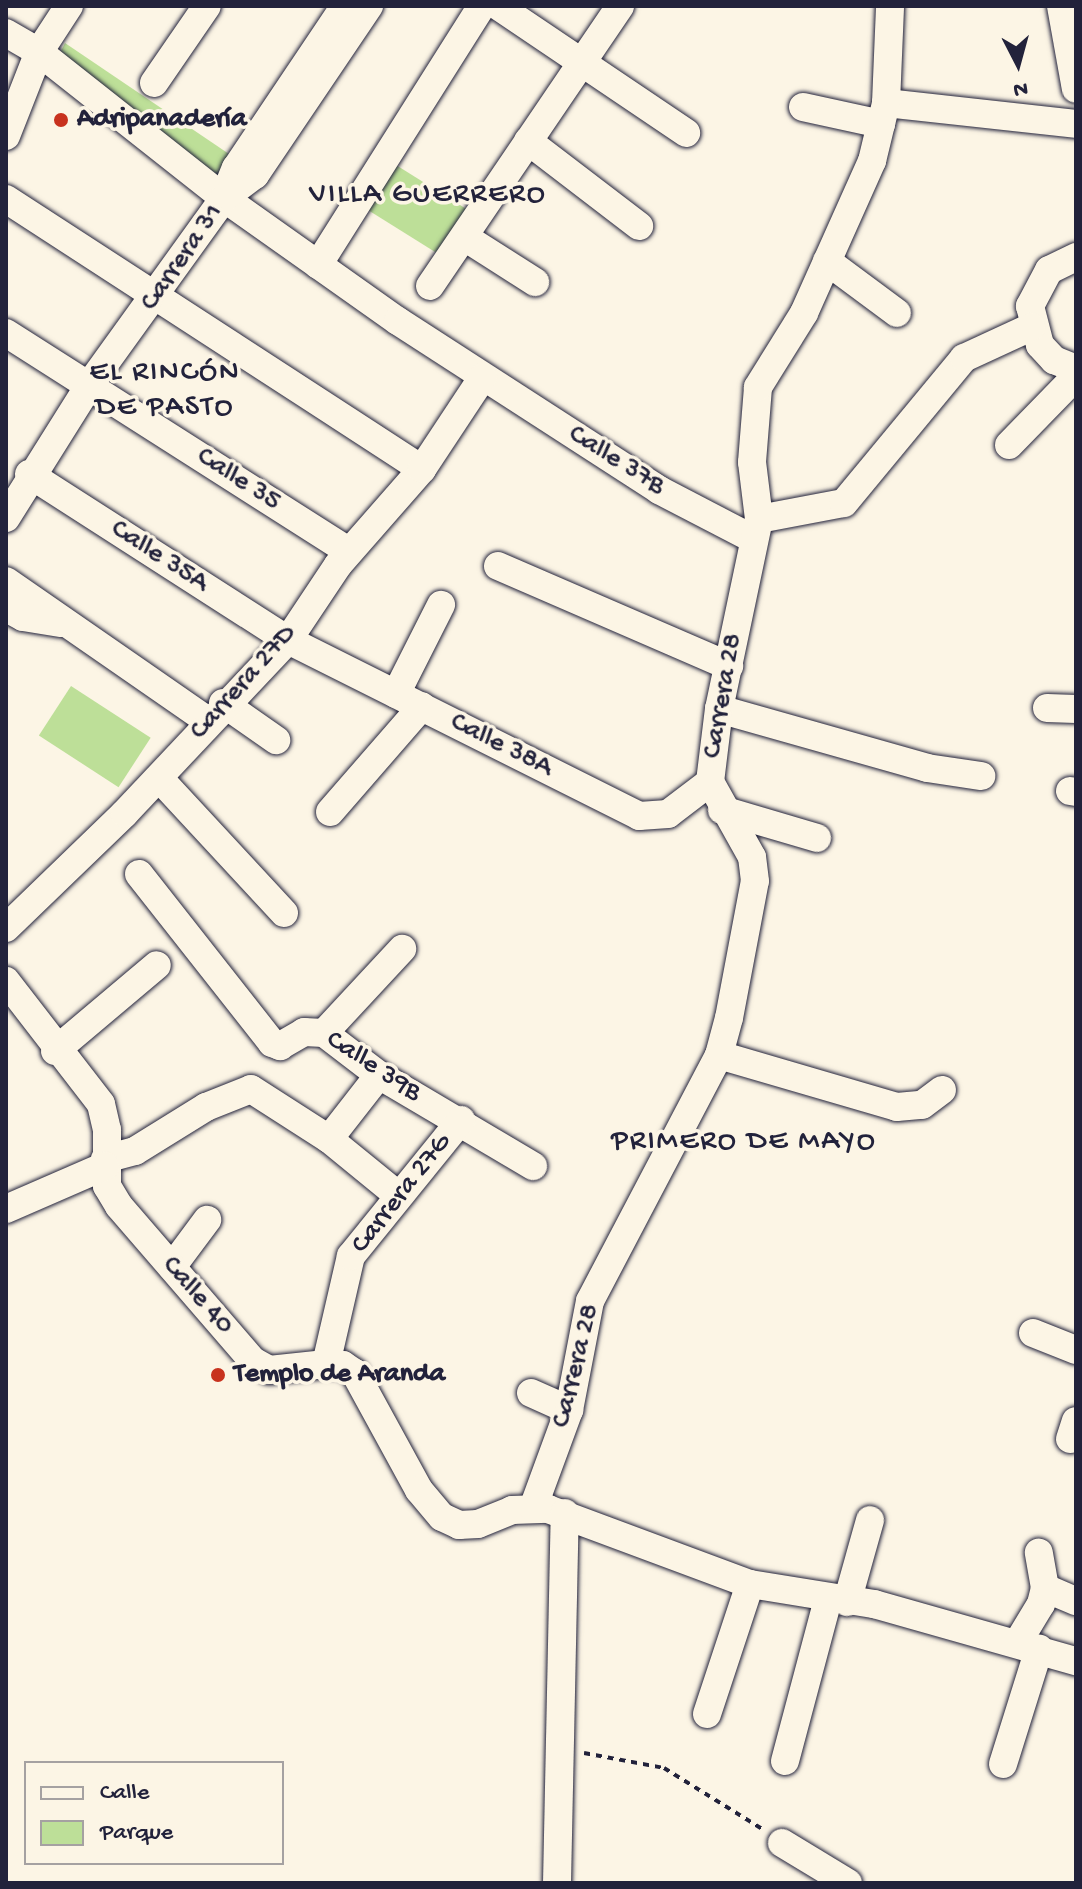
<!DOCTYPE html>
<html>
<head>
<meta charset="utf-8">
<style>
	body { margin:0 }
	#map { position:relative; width:1082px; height:1889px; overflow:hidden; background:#fcf5e5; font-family:"Gochi Hand",sans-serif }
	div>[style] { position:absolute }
	.green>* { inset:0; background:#bddf98; transform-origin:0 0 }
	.path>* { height:4px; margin-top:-2px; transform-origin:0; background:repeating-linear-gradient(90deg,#22223b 0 6px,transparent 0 12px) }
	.roads { filter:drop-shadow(0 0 2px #22223b) drop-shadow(0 0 2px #22223b) }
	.minor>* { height:28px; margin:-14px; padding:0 14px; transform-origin:14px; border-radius:14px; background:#fcf5e5 }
	.dots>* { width:22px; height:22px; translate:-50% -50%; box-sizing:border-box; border:4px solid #fcf5e5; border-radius:50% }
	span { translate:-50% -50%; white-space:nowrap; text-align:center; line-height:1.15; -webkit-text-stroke:7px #fcf5e5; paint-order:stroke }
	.poi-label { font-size:28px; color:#22223b; font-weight:700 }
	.left { translate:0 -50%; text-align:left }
	.street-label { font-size:28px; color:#22223b }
	.neighbourhood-label { font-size:30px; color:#22223b; letter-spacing:2px }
	.frame { position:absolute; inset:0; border:8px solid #22223b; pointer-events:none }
	.legend { position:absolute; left:24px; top:1761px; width:260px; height:104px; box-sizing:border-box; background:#fcf5e5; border:2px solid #a5a1a1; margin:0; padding:10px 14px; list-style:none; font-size:24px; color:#22223b }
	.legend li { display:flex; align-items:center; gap:16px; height:40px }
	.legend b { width:40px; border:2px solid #a5a1a1 }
	.north { position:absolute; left:978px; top:24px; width:80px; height:80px; -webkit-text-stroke:6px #fcf5e5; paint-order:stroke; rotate:174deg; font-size:22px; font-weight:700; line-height:32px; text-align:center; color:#22223b }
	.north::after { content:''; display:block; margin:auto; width:28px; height:36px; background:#22223b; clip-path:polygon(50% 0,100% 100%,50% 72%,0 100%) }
</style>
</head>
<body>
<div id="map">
	<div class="green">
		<i style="clip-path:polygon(65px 43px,232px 156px,216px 183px,58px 57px)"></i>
		<i style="left:396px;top:165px;width:83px;height:53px;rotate:32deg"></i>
		<i style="left:71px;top:686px;width:95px;height:59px;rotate:33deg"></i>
	</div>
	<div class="path">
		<i style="left:584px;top:1753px;width:81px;rotate:10.6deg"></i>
		<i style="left:664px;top:1768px;width:118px;rotate:31.8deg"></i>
	</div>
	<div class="roads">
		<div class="minor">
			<i style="left:498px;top:6px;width:227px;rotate:34deg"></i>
			<i style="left:1061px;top:6px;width:84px;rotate:79.8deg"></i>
			<i style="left:6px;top:33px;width:38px;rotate:30deg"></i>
			<i style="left:39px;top:52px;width:236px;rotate:38.3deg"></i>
			<i style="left:224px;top:198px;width:213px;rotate:35.3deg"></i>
			<i style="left:398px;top:321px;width:311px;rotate:32.9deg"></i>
			<i style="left:659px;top:490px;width:106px;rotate:27.5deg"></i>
			<i style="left:154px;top:83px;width:93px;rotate:-55.5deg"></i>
			<i style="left:886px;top:103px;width:191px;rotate:6.3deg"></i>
			<i style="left:803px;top:107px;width:80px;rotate:12.3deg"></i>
			<i style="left:6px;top:136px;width:90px;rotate:-68.6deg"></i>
			<i style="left:39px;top:52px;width:55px;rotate:-56.9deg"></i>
			<i style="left:528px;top:141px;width:140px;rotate:37.4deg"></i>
			<i style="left:224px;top:197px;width:31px;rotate:-68deg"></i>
			<i style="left:236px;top:168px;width:195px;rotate:-56.1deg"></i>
			<i style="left:6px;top:199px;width:496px;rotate:33deg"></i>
			<i style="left:466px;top:238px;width:82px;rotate:32.5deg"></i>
			<i style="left:1076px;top:257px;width:30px;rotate:154deg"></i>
			<i style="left:1049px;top:270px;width:41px;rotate:117.8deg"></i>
			<i style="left:1030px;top:306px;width:40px;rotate:75.6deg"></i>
			<i style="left:1040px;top:345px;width:21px;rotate:47deg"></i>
			<i style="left:1054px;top:360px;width:24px;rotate:22deg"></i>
			<i style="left:827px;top:261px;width:87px;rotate:36.6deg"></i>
			<i style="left:318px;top:265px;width:307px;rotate:-57.7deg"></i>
			<i style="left:430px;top:286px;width:338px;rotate:-55.8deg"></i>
			<i style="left:6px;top:333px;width:406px;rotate:32.5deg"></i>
			<i style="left:1009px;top:445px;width:96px;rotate:-45.8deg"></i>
			<i style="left:29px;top:474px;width:308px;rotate:32.7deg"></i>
			<i style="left:288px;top:640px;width:393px;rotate:26.6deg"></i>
			<i style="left:639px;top:816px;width:29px;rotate:-4deg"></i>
			<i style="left:668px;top:814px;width:53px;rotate:-37.3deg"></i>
			<i style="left:6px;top:518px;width:158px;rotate:-57.9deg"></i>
			<i style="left:90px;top:384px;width:229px;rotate:-54.2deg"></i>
			<i style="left:224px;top:198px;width:39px;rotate:-37deg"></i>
			<i style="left:255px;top:175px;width:204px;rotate:-56deg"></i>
			<i style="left:759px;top:519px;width:86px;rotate:-10.7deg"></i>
			<i style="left:844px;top:503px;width:188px;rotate:-50.4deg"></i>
			<i style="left:964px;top:358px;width:74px;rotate:-24.8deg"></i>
			<i style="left:498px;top:566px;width:252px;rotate:23.4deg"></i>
			<i style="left:6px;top:581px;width:244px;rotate:34.7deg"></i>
			<i style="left:6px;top:608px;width:19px;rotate:28deg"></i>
			<i style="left:23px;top:617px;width:39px;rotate:9deg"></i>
			<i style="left:396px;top:694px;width:100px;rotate:-63.2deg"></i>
			<i style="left:223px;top:703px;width:65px;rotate:34.9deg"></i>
			<i style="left:1047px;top:708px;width:29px;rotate:2deg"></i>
			<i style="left:719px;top:709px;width:216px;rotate:15.8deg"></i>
			<i style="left:927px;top:768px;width:55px;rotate:8.4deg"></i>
			<i style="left:159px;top:778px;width:184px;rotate:47.2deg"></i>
			<i style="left:1070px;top:791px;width:6px;rotate:9deg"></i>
			<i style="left:722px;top:810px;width:99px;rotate:16.4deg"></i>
			<i style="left:330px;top:812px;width:140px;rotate:-49deg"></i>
			<i style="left:139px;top:874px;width:215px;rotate:51.8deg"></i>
			<i style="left:272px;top:1043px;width:9px;rotate:21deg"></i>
			<i style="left:280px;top:1046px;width:28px;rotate:-30deg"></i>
			<i style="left:304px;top:1032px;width:20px;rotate:3deg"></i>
			<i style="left:324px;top:1033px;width:69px;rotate:37.4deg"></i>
			<i style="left:379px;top:1075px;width:179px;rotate:30.6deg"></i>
			<i style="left:6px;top:928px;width:165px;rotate:-44deg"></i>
			<i style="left:125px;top:813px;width:238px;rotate:-46.7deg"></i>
			<i style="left:288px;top:640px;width:90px;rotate:-56.3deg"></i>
			<i style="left:338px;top:565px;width:128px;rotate:-48.8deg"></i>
			<i style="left:422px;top:469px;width:110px;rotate:-56.5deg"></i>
			<i style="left:6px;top:981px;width:155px;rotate:52.3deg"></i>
			<i style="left:101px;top:1104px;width:27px;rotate:77deg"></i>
			<i style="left:107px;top:1130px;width:56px;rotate:90deg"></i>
			<i style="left:107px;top:1186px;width:23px;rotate:59deg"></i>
			<i style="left:119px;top:1206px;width:205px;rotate:49.2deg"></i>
			<i style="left:253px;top:1361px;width:18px;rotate:29deg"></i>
			<i style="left:269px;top:1370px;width:57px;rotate:-6deg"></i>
			<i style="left:326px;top:1364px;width:17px;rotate:3deg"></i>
			<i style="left:343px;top:1365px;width:14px;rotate:34deg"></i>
			<i style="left:355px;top:1373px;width:133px;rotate:61.3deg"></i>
			<i style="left:419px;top:1490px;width:35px;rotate:50deg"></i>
			<i style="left:442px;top:1517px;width:19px;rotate:25deg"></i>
			<i style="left:459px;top:1525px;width:19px;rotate:-3deg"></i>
			<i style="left:478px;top:1524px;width:37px;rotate:-22deg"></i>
			<i style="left:512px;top:1510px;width:36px;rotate:-2deg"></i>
			<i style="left:548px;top:1509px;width:215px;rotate:20.4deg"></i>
			<i style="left:750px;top:1584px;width:126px;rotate:9.2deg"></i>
			<i style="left:874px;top:1604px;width:210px;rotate:15.8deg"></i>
			<i style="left:324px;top:1033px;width:115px;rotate:-47.1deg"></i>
			<i style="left:55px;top:1051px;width:133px;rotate:-40.1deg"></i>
			<i style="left:719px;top:1055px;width:185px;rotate:16.3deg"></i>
			<i style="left:897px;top:1107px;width:25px;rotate:-5deg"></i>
			<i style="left:922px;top:1105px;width:25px;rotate:-37deg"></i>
			<i style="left:329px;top:1139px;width:90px;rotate:39.2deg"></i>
			<i style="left:105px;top:1159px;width:31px;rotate:-15deg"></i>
			<i style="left:135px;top:1151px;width:84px;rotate:-31.8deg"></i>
			<i style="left:206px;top:1107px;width:48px;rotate:-21.8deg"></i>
			<i style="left:251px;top:1089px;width:93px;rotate:32.7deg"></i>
			<i style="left:329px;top:1139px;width:81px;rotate:-52deg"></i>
			<i style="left:6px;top:1209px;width:108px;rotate:-23.5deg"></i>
			<i style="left:172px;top:1267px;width:59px;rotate:-53.3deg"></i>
			<i style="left:1033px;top:1333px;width:46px;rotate:21.6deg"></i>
			<i style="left:326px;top:1364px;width:111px;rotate:-77deg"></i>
			<i style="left:351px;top:1256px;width:175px;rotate:-51deg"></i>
			<i style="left:531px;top:1393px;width:42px;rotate:24.1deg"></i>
			<i style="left:1070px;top:1439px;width:19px;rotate:-72deg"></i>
			<i style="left:533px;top:1508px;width:104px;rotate:-69.8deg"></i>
			<i style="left:569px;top:1410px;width:111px;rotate:-79.1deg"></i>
			<i style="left:590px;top:1301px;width:278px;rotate:-62.3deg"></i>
			<i style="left:719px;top:1055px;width:38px;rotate:-75deg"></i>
			<i style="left:729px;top:1018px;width:139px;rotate:-79.3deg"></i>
			<i style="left:755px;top:881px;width:24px;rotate:-97deg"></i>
			<i style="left:752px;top:857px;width:86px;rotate:-119.2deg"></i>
			<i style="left:710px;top:782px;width:74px;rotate:-83deg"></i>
			<i style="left:719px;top:709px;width:194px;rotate:-78.1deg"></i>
			<i style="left:759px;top:519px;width:57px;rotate:-97deg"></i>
			<i style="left:752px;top:462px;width:75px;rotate:-85.4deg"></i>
			<i style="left:758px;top:387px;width:87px;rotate:-58.1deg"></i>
			<i style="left:804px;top:313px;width:167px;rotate:-65.9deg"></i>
			<i style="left:872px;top:161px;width:60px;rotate:-76.4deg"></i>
			<i style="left:886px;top:103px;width:97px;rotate:-87.6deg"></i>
			<i style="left:1045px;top:1588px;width:34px;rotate:23deg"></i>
			<i style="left:847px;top:1602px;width:85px;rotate:-74.3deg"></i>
			<i style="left:1018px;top:1642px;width:44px;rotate:-58.8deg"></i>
			<i style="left:1041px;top:1604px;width:16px;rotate:-76deg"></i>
			<i style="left:1045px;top:1588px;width:36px;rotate:-100deg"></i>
			<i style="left:707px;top:1714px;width:137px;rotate:-71.7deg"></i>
			<i style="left:785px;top:1761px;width:168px;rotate:-75.1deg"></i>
			<i style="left:1003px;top:1764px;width:121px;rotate:-72.6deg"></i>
			<i style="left:782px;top:1843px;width:77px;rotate:31.2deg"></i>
			<i style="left:557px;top:1883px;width:370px;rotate:-88.8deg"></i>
		</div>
	</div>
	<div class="dots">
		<i style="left:61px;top:120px;background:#c8321e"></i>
		<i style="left:218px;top:1375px;background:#c8321e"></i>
	</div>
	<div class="poi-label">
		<span class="left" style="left:77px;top:120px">Adripanadería</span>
		<span class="left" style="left:234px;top:1375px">Templo de Aranda</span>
	</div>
	<div class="street-label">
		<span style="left:183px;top:258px;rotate:-55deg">Carrera 31</span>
		<span style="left:616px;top:461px;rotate:32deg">Calle 37B</span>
		<span style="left:238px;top:480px;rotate:33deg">Calle 35</span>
		<span style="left:159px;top:557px;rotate:33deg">Calle 35A</span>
		<span style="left:244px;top:683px;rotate:-48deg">Carrera 27D</span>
		<span style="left:724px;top:696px;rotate:-80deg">Carrera 28</span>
		<span style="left:501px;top:746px;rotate:27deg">Calle 38A</span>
		<span style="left:373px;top:1067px;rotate:33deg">Calle 39B</span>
		<span style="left:402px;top:1194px;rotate:-52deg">Carrera 27G</span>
		<span style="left:197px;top:1296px;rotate:49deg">Calle 40</span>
		<span style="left:577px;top:1366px;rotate:-76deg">Carrera 28</span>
	</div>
	<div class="neighbourhood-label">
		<span style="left:428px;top:196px">VILLA GUERRERO</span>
		<span style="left:165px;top:391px">EL RINCÓN<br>DE PASTO</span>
		<span style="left:744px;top:1143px">PRIMERO DE MAYO</span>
	</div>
	<div class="frame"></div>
	<ul class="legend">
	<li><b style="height:10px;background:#fcf5e5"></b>Calle</li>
	<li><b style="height:22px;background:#bddf98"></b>Parque</li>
	</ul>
	<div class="north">N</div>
</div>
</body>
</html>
